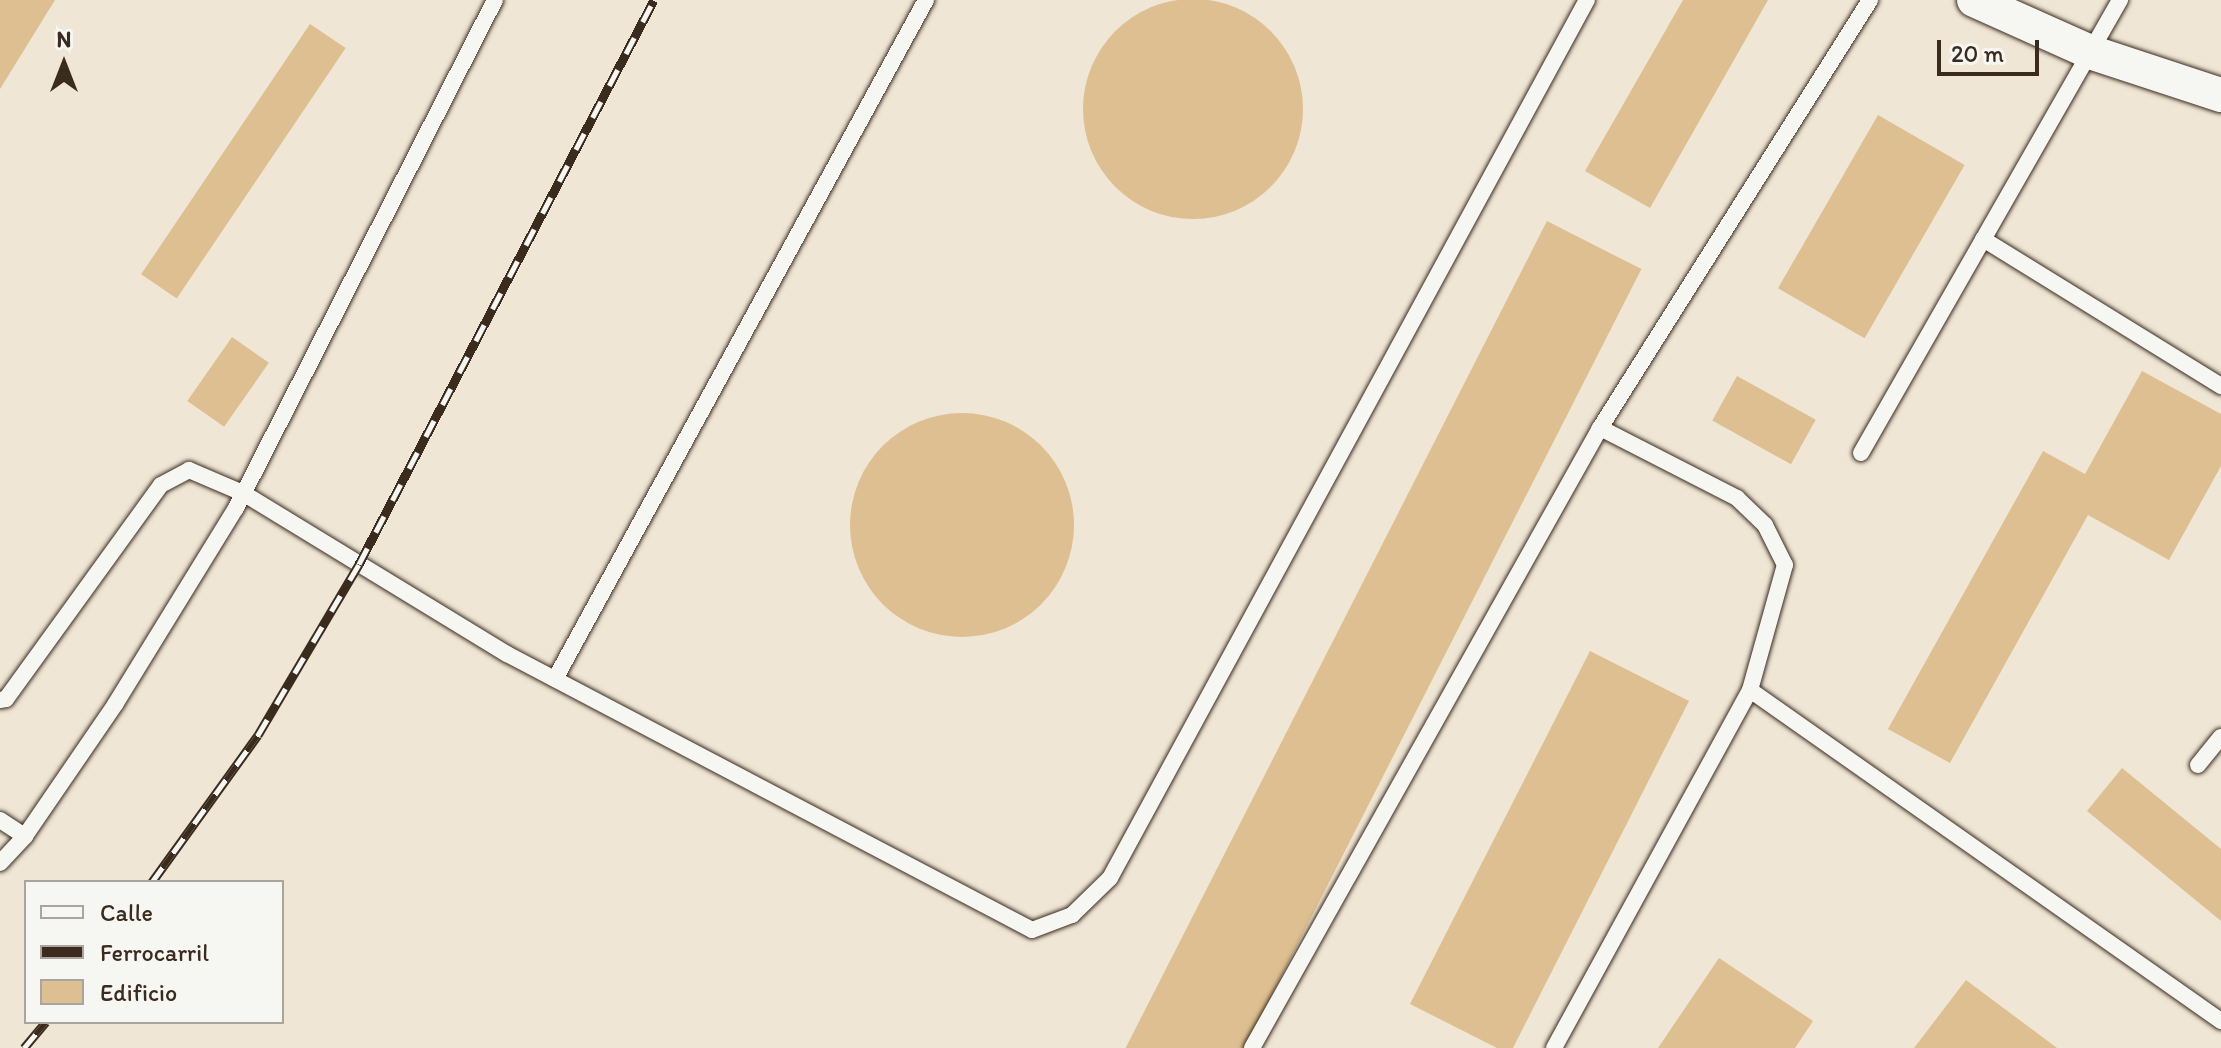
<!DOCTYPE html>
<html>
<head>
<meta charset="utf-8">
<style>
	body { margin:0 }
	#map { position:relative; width:2221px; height:1048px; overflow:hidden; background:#f6f6f2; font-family:Itim,sans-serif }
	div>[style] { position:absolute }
	.built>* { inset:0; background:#efe6d5 }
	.building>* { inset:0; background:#debf91; transform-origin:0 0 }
	.round { border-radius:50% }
	.roads { filter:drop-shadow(0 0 2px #3b2a1e) drop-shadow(0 0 2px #3b2a1e) }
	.service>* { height:16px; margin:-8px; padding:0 8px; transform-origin:8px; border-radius:8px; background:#f6f6f2 }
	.minor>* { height:34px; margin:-17px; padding:0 17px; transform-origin:17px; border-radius:17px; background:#f6f6f2 }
	.rail>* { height:9px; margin-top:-4.5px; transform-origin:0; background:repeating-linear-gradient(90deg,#f6f6f2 0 18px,#3b2a1e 0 36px); box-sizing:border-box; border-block:2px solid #3b2a1e }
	span { translate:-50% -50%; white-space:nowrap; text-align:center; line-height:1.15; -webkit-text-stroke:6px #f6f6f2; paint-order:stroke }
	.legend { position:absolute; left:24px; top:880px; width:260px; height:144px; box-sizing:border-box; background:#f6f6f2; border:2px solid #aba49d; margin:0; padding:10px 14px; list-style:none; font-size:24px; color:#3b2a1e }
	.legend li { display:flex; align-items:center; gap:16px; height:40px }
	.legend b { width:40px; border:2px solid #aba49d }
	.north { position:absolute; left:24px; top:24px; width:80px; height:80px; -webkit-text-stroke:6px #f6f6f2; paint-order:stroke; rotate:0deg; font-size:22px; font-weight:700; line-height:32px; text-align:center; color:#3b2a1e }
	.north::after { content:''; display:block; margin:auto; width:28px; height:36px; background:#3b2a1e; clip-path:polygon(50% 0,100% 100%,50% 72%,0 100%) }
	.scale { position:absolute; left:1937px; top:40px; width:102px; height:36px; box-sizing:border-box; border:4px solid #3b2a1e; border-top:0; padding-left:10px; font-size:24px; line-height:28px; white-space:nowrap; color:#3b2a1e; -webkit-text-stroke:6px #f6f6f2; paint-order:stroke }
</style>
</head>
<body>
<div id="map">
	<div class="built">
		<i style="clip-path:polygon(evenodd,0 0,2221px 0,2221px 1048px,0 1048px,0 0,26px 882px,282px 882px,282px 1022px,26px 1022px,26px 882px)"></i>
	</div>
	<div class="building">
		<i class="round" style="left:1083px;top:-1px;width:220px;height:220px"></i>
		<i style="clip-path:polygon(0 0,55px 0,0 89px)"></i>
		<i style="clip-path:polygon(1683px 0,1768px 0,1650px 208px,1585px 171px)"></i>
		<i style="left:310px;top:24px;width:43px;height:302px;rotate:34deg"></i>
		<i style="left:1878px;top:115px;width:100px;height:200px;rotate:30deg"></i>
		<i style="left:1547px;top:221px;width:106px;height:928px;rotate:27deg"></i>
		<i style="left:232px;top:337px;width:45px;height:78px;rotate:35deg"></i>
		<i style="clip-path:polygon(2142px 371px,2221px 414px,2221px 466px,2169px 560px,2088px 515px,1950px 763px,1888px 729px,2043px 451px,2085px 474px)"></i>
		<i style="left:1737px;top:376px;width:90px;height:51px;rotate:29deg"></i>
		<i class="round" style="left:850px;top:413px;width:224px;height:224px"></i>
		<i style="clip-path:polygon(1590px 651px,1689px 701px,1513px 1048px,1497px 1048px,1410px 1004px)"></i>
		<i style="clip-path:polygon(2122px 768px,2221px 849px,2221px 921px,2087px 811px)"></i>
		<i style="clip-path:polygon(1719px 958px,1813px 1021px,1795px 1048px,1658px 1048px)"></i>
		<i style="clip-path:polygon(1966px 980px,2057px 1048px,1914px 1048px)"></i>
	</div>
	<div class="roads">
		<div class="service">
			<i style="left:1983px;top:239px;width:280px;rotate:31.7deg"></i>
			<i style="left:1861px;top:453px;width:522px;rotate:-60.24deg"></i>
			<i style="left:555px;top:679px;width:774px;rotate:-61.35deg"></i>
			<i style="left:1750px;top:690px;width:576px;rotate:35.1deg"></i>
			<i style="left:0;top:700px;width:6px;rotate:-9deg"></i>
			<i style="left:6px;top:699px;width:264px;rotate:-54.1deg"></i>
			<i style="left:161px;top:485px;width:32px;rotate:-28deg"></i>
			<i style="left:189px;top:470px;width:59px;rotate:23.1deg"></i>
			<i style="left:243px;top:493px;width:309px;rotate:31.4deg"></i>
			<i style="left:507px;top:654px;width:593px;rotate:27.73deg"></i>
			<i style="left:1032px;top:930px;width:43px;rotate:-20.6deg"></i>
			<i style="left:1072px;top:915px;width:53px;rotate:-44.2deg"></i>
			<i style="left:1110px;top:878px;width:999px;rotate:-61.49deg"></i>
			<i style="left:2198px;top:765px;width:36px;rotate:-51deg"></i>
			<i style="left:0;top:820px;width:30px;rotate:33deg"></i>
			<i style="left:0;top:863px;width:37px;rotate:-47deg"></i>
			<i style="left:25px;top:836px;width:161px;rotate:-55.6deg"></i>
			<i style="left:116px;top:703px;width:229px;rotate:-58.4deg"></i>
			<i style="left:236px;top:508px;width:570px;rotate:-62.99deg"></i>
			<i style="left:1252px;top:1048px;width:711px;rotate:-60.69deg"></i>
			<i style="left:1600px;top:428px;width:506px;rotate:-57.75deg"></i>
			<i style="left:1554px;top:1048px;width:408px;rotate:-61.3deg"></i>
			<i style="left:1750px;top:690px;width:130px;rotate:-74.4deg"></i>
			<i style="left:1785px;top:565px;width:45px;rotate:-116.6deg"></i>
			<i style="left:1765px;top:525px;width:39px;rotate:-136deg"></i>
			<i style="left:1737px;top:498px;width:154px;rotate:-152.9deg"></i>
		</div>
		<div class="minor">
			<i style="left:1974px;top:0;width:127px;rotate:24.1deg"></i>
			<i style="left:2090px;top:52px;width:138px;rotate:18.2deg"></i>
		</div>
	</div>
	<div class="rail">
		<i style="left:152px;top:882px;width:181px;rotate:-54.2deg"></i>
		<i style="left:258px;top:735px;width:199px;rotate:-59.4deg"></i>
		<i style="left:359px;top:564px;width:636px;rotate:-62.39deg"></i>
		<i style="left:24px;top:1048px;width:34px;rotate:-50deg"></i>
	</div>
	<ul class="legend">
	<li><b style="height:10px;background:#f6f6f2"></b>Calle</li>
	<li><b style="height:10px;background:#3b2a1e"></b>Ferrocarril</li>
	<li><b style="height:22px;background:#debf91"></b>Edificio</li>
	</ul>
	<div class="north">N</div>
	<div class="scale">20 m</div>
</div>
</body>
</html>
